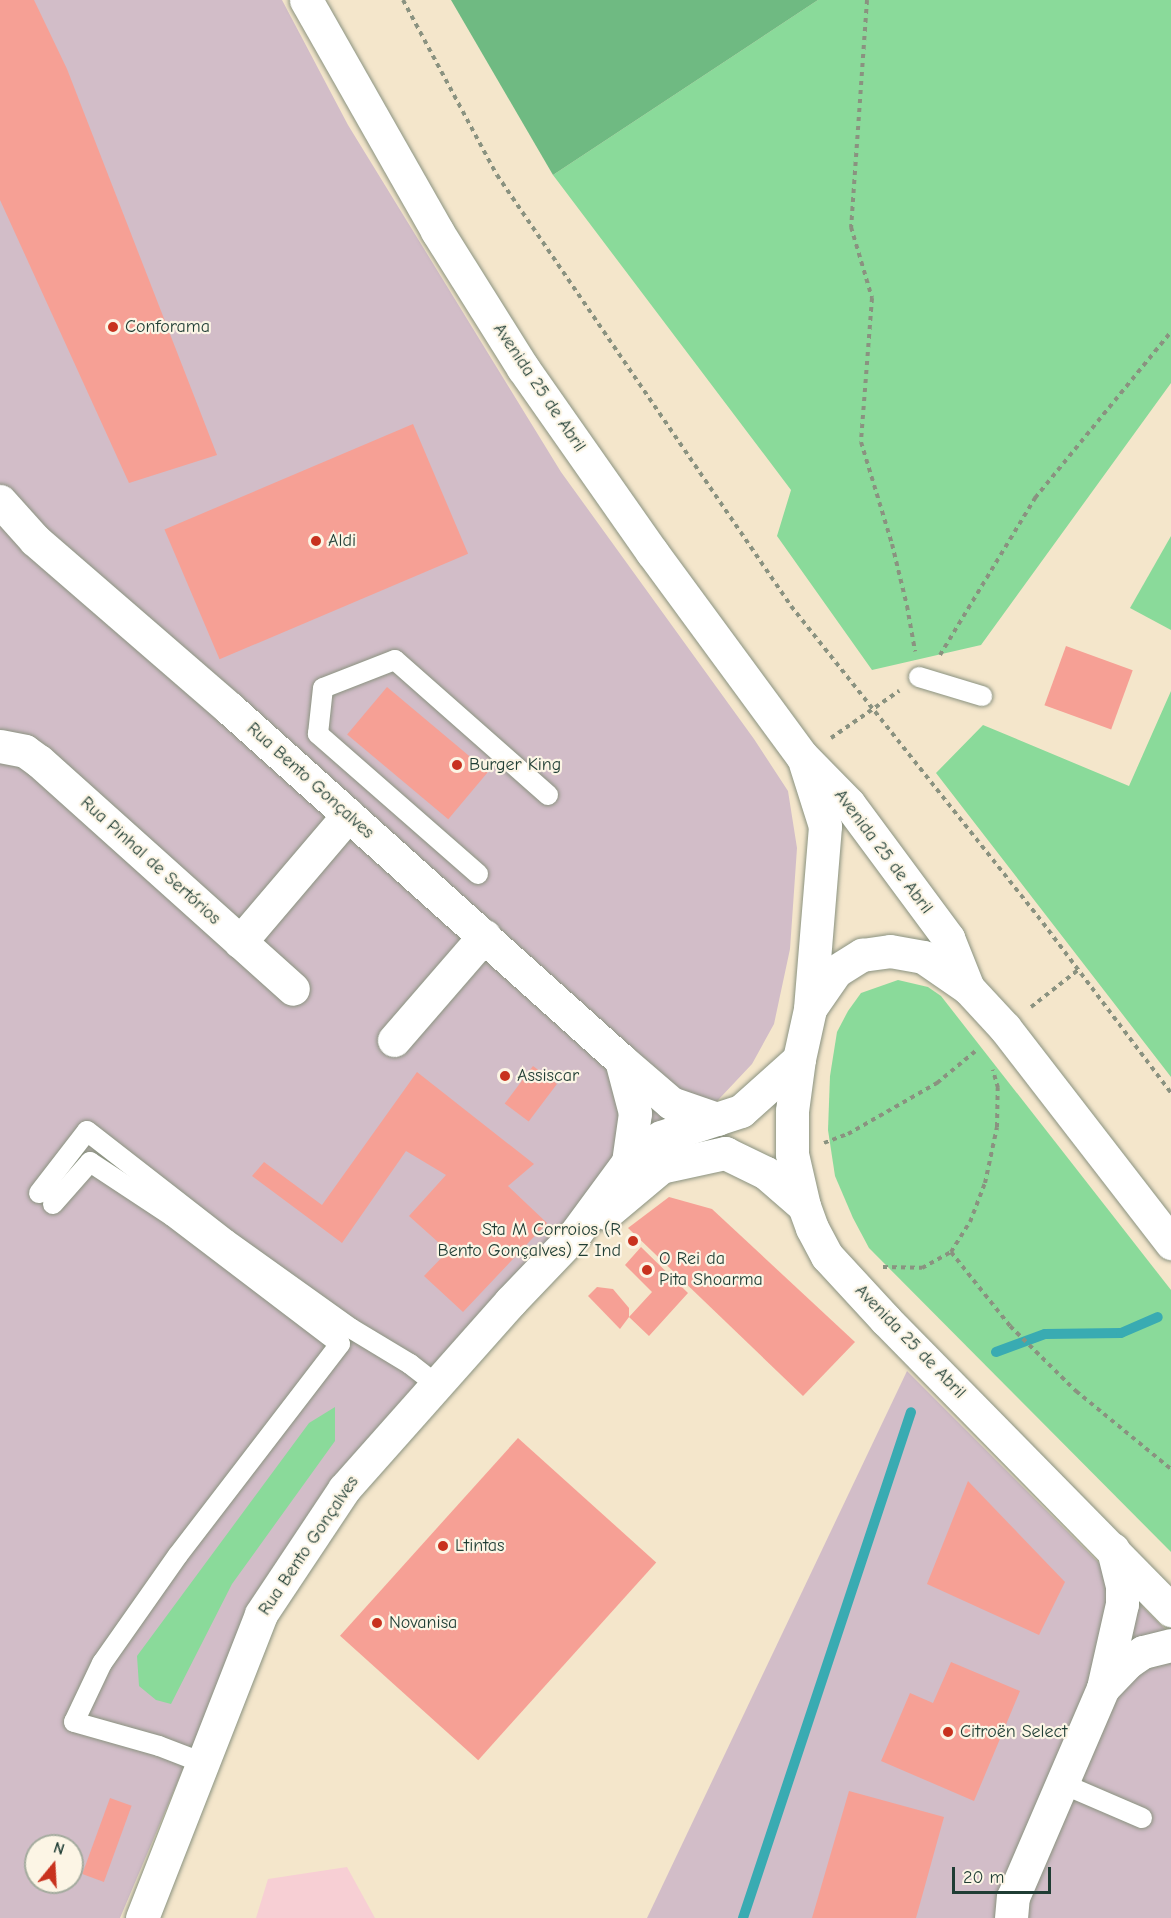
<!DOCTYPE html>
<html>
<head>
<meta charset="utf-8">
<style>
	body { margin:0 }
	#map { position:relative; width:1171px; height:1918px; overflow:hidden; background:#f4e6cb; font-family:"Comic Neue",sans-serif }
	div>[style] { position:absolute }
	.built>* { inset:0; background:#f7cfd4 }
	.industrial>* { inset:0; background:#d2bdc8 }
	.green>* { inset:0; background:#8ada9a }
	.forest>* { inset:0; background:#6fba82 }
	.stream>* { height:10px; margin:-5px; padding:0 5px; transform-origin:5px; border-radius:5px; background:#39abb2 }
	.building>* { inset:0; background:#f6a095; transform-origin:0 0 }
	.path>* { height:4px; margin-top:-2px; transform-origin:0; background:repeating-linear-gradient(90deg,#8a9280 0 4.5px,transparent 0 9px) }
	.roads { filter:drop-shadow(0 0 2px #8a9280) drop-shadow(0 0 2px #8a9280) }
	.lane>* { height:20px; margin:-10px; padding:0 10px; transform-origin:10px; border-radius:10px; background:#fff }
	.street>* { height:33px; margin:-16.5px; padding:0 16.5px; transform-origin:16.5px; border-radius:16.5px; background:#fff }
	.secondary>* { height:33px; margin:-16.5px; padding:0 16.5px; transform-origin:16.5px; border-radius:16.5px; background:#fff }
	.primary>* { height:33px; margin:-16.5px; padding:0 16.5px; transform-origin:16.5px; border-radius:16.5px; background:#fff }
	.dots>* { width:16px; height:16px; translate:-50% -50%; box-sizing:border-box; border:3px solid #fcf5e5; border-radius:50% }
	span { translate:-50% -50%; white-space:nowrap; text-align:center; line-height:1.15; -webkit-text-stroke:4.5px #fcf5e5; paint-order:stroke }
	.poi-label { font-size:18px; color:#1f3d34 }
	.left { translate:0 -50%; text-align:left }
	.right { translate:-100% -50%; text-align:right }
	.street-label { font-size:18px; color:#1f3d34 }
	.north { position:absolute; left:24px; top:1834px; width:60px; height:60px; box-sizing:border-box; background:#fcf5e5; border:2px solid #a4ab9e; border-radius:50%; rotate:18deg; font-size:16px; font-weight:700; line-height:24px; text-align:center; color:#1f3d34 }
	.north::after { content:''; display:block; margin:auto; width:21px; height:27px; background:#c8321e; clip-path:polygon(50% 0,100% 100%,50% 72%,0 100%) }
	.scale { position:absolute; left:952px; top:1867px; width:99px; height:27px; box-sizing:border-box; border:3px solid #1f3d34; border-top:0; padding-left:8px; font-size:18px; line-height:21px; white-space:nowrap; color:#1f3d34; -webkit-text-stroke:4px #fcf5e5; paint-order:stroke }
</style>
</head>
<body>
<div id="map">
	<div class="built">
		<i style="clip-path:polygon(347px 1867px,375px 1918px,256px 1918px,268px 1879px)"></i>
	</div>
	<div class="industrial">
		<i style="clip-path:polygon(evenodd,0 0,282px 0,348px 125px,561px 472px,754px 739px,788px 791px,797px 848px,790px 949px,774px 1024px,752px 1064px,280px 1565px,253px 1604px,120px 1918px,0 1918px,0 0,36px 1846px,72px 1846px,72px 1882px,36px 1882px,36px 1846px)"></i>
		<i style="clip-path:polygon(907px 1371px,1171px 1635px,1171px 1918px,647px 1918px)"></i>
	</div>
	<div class="green">
		<i style="clip-path:polygon(818px 0,1171px 0,1171px 383px,981px 645px,872px 670px,777px 536px,791px 490px,553px 175px)"></i>
		<i style="clip-path:polygon(1171px 536px,1171px 630px,1130px 608px)"></i>
		<i style="clip-path:polygon(1171px 691px,1171px 1077px,936px 773px,983px 725px,1129px 786px)"></i>
		<i style="clip-path:polygon(898px 980px,928px 987px,941px 996px,1171px 1290px,1171px 1552px,869px 1248px,853px 1218px,835px 1176px,828px 1130px,830px 1076px,837px 1032px,848px 1011px,861px 993px)"></i>
		<i style="clip-path:polygon(335px 1407px,335px 1441px,232px 1584px,171px 1704px,156px 1700px,139px 1686px,137px 1656px,309px 1423px)"></i>
	</div>
	<div class="forest">
		<i style="clip-path:polygon(451px 0,818px 0,553px 175px)"></i>
	</div>
	<div class="stream">
		<i style="left:996px;top:1352px;width:52px;rotate:-20.2deg"></i>
		<i style="left:1045px;top:1334px;width:76px;rotate:-0.8deg"></i>
		<i style="left:1121px;top:1333px;width:40px;rotate:-23.4deg"></i>
		<i style="left:743px;top:1918px;width:533px;rotate:-71.63deg"></i>
	</div>
	<div class="building">
		<i style="clip-path:polygon(0 0,34px 0,67px 69px,217px 455px,129px 483px,0 200px)"></i>
		<i style="left:413px;top:424px;width:141px;height:270px;rotate:67deg"></i>
		<i style="left:1066px;top:646px;width:71px;height:63px;rotate:20deg"></i>
		<i style="left:387px;top:687px;width:132px;height:62px;rotate:40deg"></i>
		<i style="left:533px;top:1066px;width:30px;height:47px;rotate:37deg"></i>
		<i style="clip-path:polygon(417px 1072px,534px 1164px,508px 1186px,547px 1223px,463px 1312px,424px 1276px,448px 1251px,409px 1216px,446px 1175px,406px 1151px,342px 1243px,252px 1176px,264px 1162px,322px 1205px)"></i>
		<i style="clip-path:polygon(669px 1197px,712px 1209px,855px 1342px,803px 1396px,628px 1228px)"></i>
		<i style="clip-path:polygon(641px 1247px,688px 1293px,649px 1336px,629px 1317px,652px 1292px,625px 1265px)"></i>
		<i style="clip-path:polygon(597px 1287px,613px 1289px,629px 1308px,629px 1317px,620px 1329px,588px 1296px)"></i>
		<i style="left:518px;top:1438px;width:186px;height:266px;rotate:42deg"></i>
		<i style="clip-path:polygon(968px 1481px,1065px 1582px,1039px 1635px,927px 1584px)"></i>
		<i style="clip-path:polygon(951px 1662px,1020px 1691px,974px 1801px,881px 1761px,910px 1693px,933px 1703px)"></i>
		<i style="clip-path:polygon(849px 1791px,944px 1817px,916px 1918px,812px 1918px)"></i>
		<i style="left:110px;top:1798px;width:23px;height:81px;rotate:20deg"></i>
	</div>
	<div class="path">
		<i style="left:403px;top:0;width:199px;rotate:61.8deg"></i>
		<i style="left:497px;top:175px;width:522px;rotate:55.7deg"></i>
		<i style="left:791px;top:606px;width:405px;rotate:51.5deg"></i>
		<i style="left:1043px;top:923px;width:213px;rotate:53deg"></i>
		<i style="left:867px;top:0;width:228px;rotate:94deg"></i>
		<i style="left:851px;top:227px;width:74px;rotate:73.5deg"></i>
		<i style="left:872px;top:298px;width:144px;rotate:94.4deg"></i>
		<i style="left:861px;top:442px;width:107px;rotate:73.1deg"></i>
		<i style="left:892px;top:544px;width:64px;rotate:76.4deg"></i>
		<i style="left:907px;top:606px;width:46px;rotate:79.9deg"></i>
		<i style="left:940px;top:655px;width:184px;rotate:-58.8deg"></i>
		<i style="left:1035px;top:498px;width:215px;rotate:-50.7deg"></i>
		<i style="left:831px;top:738px;width:83px;rotate:-34.7deg"></i>
		<i style="left:1031px;top:1007px;width:60px;rotate:-38.2deg"></i>
		<i style="left:824px;top:1143px;width:26px;rotate:-21deg"></i>
		<i style="left:848px;top:1134px;width:103px;rotate:-29.8deg"></i>
		<i style="left:937px;top:1083px;width:53px;rotate:-39.7deg"></i>
		<i style="left:951px;top:1252px;width:95px;rotate:51.4deg"></i>
		<i style="left:1010px;top:1326px;width:93px;rotate:44.6deg"></i>
		<i style="left:1076px;top:1391px;width:123px;rotate:39.4deg"></i>
		<i style="left:883px;top:1267px;width:39px;rotate:1deg"></i>
		<i style="left:922px;top:1268px;width:33px;rotate:-29deg"></i>
		<i style="left:951px;top:1252px;width:36px;rotate:-58deg"></i>
		<i style="left:970px;top:1222px;width:42px;rotate:-69deg"></i>
		<i style="left:985px;top:1183px;width:57px;rotate:-77.9deg"></i>
		<i style="left:997px;top:1127px;width:39px;rotate:-89deg"></i>
		<i style="left:998px;top:1088px;width:19px;rotate:-106deg"></i>
	</div>
	<div class="roads">
		<div class="lane">
			<i style="left:919px;top:677px;width:66px;rotate:16.8deg"></i>
			<i style="left:478px;top:874px;width:213px;rotate:-138.8deg"></i>
			<i style="left:318px;top:734px;width:46px;rotate:-83.8deg"></i>
			<i style="left:323px;top:688px;width:77px;rotate:-21.3deg"></i>
			<i style="left:395px;top:660px;width:204px;rotate:41.4deg"></i>
			<i style="left:39px;top:1193px;width:78px;rotate:-52.3deg"></i>
			<i style="left:87px;top:1131px;width:177px;rotate:37.9deg"></i>
			<i style="left:227px;top:1240px;width:153px;rotate:35.5deg"></i>
			<i style="left:352px;top:1329px;width:68px;rotate:31.1deg"></i>
			<i style="left:410px;top:1364px;width:36px;rotate:38deg"></i>
			<i style="left:53px;top:1204px;width:56px;rotate:-48.6deg"></i>
			<i style="left:90px;top:1162px;width:98px;rotate:33.4deg"></i>
			<i style="left:172px;top:1216px;width:211px;rotate:37.3deg"></i>
			<i style="left:340px;top:1344px;width:266px;rotate:127.5deg"></i>
			<i style="left:178px;top:1555px;width:132px;rotate:125.1deg"></i>
			<i style="left:102px;top:1663px;width:65px;rotate:115.4deg"></i>
			<i style="left:74px;top:1722px;width:88px;rotate:15.8deg"></i>
			<i style="left:159px;top:1746px;width:47px;rotate:21.1deg"></i>
			<i style="left:1063px;top:1784px;width:86px;rotate:23.3deg"></i>
		</div>
		<div class="street">
			<i style="left:0;top:501px;width:52px;rotate:48.1deg"></i>
			<i style="left:35px;top:540px;width:257px;rotate:40.9deg"></i>
			<i style="left:229px;top:708px;width:527px;rotate:41.92deg"></i>
			<i style="left:0;top:746px;width:25px;rotate:11deg"></i>
			<i style="left:25px;top:751px;width:17px;rotate:36deg"></i>
			<i style="left:39px;top:761px;width:341px;rotate:41.9deg"></i>
			<i style="left:240px;top:942px;width:167px;rotate:-49.6deg"></i>
			<i style="left:394px;top:1040px;width:138px;rotate:-49.1deg"></i>
			<i style="left:628px;top:1162px;width:49px;rotate:-81.9deg"></i>
			<i style="left:635px;top:1113px;width:55px;rotate:-104.8deg"></i>
			<i style="left:621px;top:1060px;width:66px;rotate:40.7deg"></i>
			<i style="left:671px;top:1103px;width:49px;rotate:19.2deg"></i>
			<i style="left:1103px;top:1688px;width:36px;rotate:-46deg"></i>
			<i style="left:1128px;top:1662px;width:18px;rotate:-34deg"></i>
			<i style="left:1143px;top:1652px;width:29px;rotate:-14deg"></i>
			<i style="left:1011px;top:1918px;width:21px;rotate:-85deg"></i>
			<i style="left:1013px;top:1897px;width:228px;rotate:-66.7deg"></i>
			<i style="left:1103px;top:1688px;width:86px;rotate:-77.3deg"></i>
			<i style="left:1122px;top:1604px;width:18px;rotate:-90deg"></i>
			<i style="left:1122px;top:1586px;width:38px;rotate:-104deg"></i>
		</div>
		<div class="secondary">
			<i style="left:606px;top:1213px;width:72px;rotate:-39.9deg"></i>
			<i style="left:661px;top:1167px;width:66px;rotate:-12.3deg"></i>
			<i style="left:725px;top:1153px;width:46px;rotate:26deg"></i>
			<i style="left:766px;top:1173px;width:50px;rotate:41deg"></i>
			<i style="left:142px;top:1918px;width:326px;rotate:-68.6deg"></i>
			<i style="left:261px;top:1614px;width:150px;rotate:-56.4deg"></i>
			<i style="left:344px;top:1489px;width:250px;rotate:-48.4deg"></i>
			<i style="left:510px;top:1302px;width:94px;rotate:-46.3deg"></i>
			<i style="left:575px;top:1234px;width:89px;rotate:-53.6deg"></i>
			<i style="left:628px;top:1162px;width:41px;rotate:-37.1deg"></i>
			<i style="left:661px;top:1137px;width:84px;rotate:-18deg"></i>
			<i style="left:741px;top:1111px;width:78px;rotate:-41.9deg"></i>
		</div>
		<div class="primary">
			<i style="left:306px;top:0;width:266px;rotate:60.4deg"></i>
			<i style="left:437px;top:231px;width:162px;rotate:57.9deg"></i>
			<i style="left:523px;top:368px;width:225px;rotate:55deg"></i>
			<i style="left:652px;top:552px;width:253px;rotate:53.7deg"></i>
			<i style="left:802px;top:756px;width:67px;rotate:45.6deg"></i>
			<i style="left:849px;top:804px;width:167px;rotate:53.5deg"></i>
			<i style="left:948px;top:938px;width:54px;rotate:68.2deg"></i>
			<i style="left:805px;top:763px;width:66px;rotate:72.4deg"></i>
			<i style="left:825px;top:826px;width:184px;rotate:94.7deg"></i>
			<i style="left:810px;top:1009px;width:51px;rotate:102.4deg"></i>
			<i style="left:799px;top:1059px;width:52px;rotate:97.7deg"></i>
			<i style="left:792px;top:1111px;width:43px;rotate:90deg"></i>
			<i style="left:792px;top:1154px;width:53px;rotate:77deg"></i>
			<i style="left:804px;top:1206px;width:23px;rotate:70deg"></i>
			<i style="left:812px;top:1228px;width:32px;rotate:62deg"></i>
			<i style="left:827px;top:1256px;width:87px;rotate:47.3deg"></i>
			<i style="left:886px;top:1320px;width:407px;rotate:45.5deg"></i>
			<i style="left:811px;top:1007px;width:44px;rotate:-55.2deg"></i>
			<i style="left:836px;top:971px;width:31px;rotate:-32deg"></i>
			<i style="left:862px;top:955px;width:28px;rotate:-8deg"></i>
			<i style="left:890px;top:951px;width:34px;rotate:10deg"></i>
			<i style="left:923px;top:957px;width:55px;rotate:34.6deg"></i>
			<i style="left:968px;top:988px;width:54px;rotate:47.2deg"></i>
			<i style="left:1005px;top:1028px;width:272px;rotate:52.3deg"></i>
		</div>
	</div>
	<div class="dots">
		<i style="left:113px;top:327px;background:#c8321e"></i>
		<i style="left:316px;top:541px;background:#c8321e"></i>
		<i style="left:457px;top:765px;background:#c8321e"></i>
		<i style="left:505px;top:1076px;background:#c8321e"></i>
		<i style="left:633px;top:1241px;background:#c8321e"></i>
		<i style="left:647px;top:1270px;background:#c8321e"></i>
		<i style="left:443px;top:1546px;background:#c8321e"></i>
		<i style="left:377px;top:1623px;background:#c8321e"></i>
		<i style="left:948px;top:1732px;background:#c8321e"></i>
	</div>
	<div class="poi-label">
		<span class="left" style="left:125px;top:327px">Conforama</span>
		<span class="left" style="left:328px;top:541px">Aldi</span>
		<span class="left" style="left:469px;top:765px">Burger King</span>
		<span class="left" style="left:517px;top:1076px">Assiscar</span>
		<span class="right" style="left:621px;top:1241px">Sta M Corroios (R<br>Bento Gonçalves) Z Ind</span>
		<span class="left" style="left:659px;top:1270px">O Rei da<br>Pita Shoarma</span>
		<span class="left" style="left:455px;top:1546px">Ltintas</span>
		<span class="left" style="left:389px;top:1623px">Novanisa</span>
		<span class="left" style="left:960px;top:1732px">Citroën Select</span>
	</div>
	<div class="street-label">
		<span style="left:539px;top:388px;rotate:56deg">Avenida 25 de Abril</span>
		<span style="left:310px;top:781px;rotate:42deg">Rua Bento Gonçalves</span>
		<span style="left:883px;top:852px;rotate:53deg">Avenida 25 de Abril</span>
		<span style="left:150px;top:861px;rotate:42deg">Rua Pinhal de Sertórios</span>
		<span style="left:910px;top:1342px;rotate:46deg">Avenida 25 de Abril</span>
		<span style="left:309px;top:1546px;rotate:-56deg">Rua Bento Gonçalves</span>
	</div>
	<div class="north">N</div>
	<div class="scale">20 m</div>
</div>
</body>
</html>
